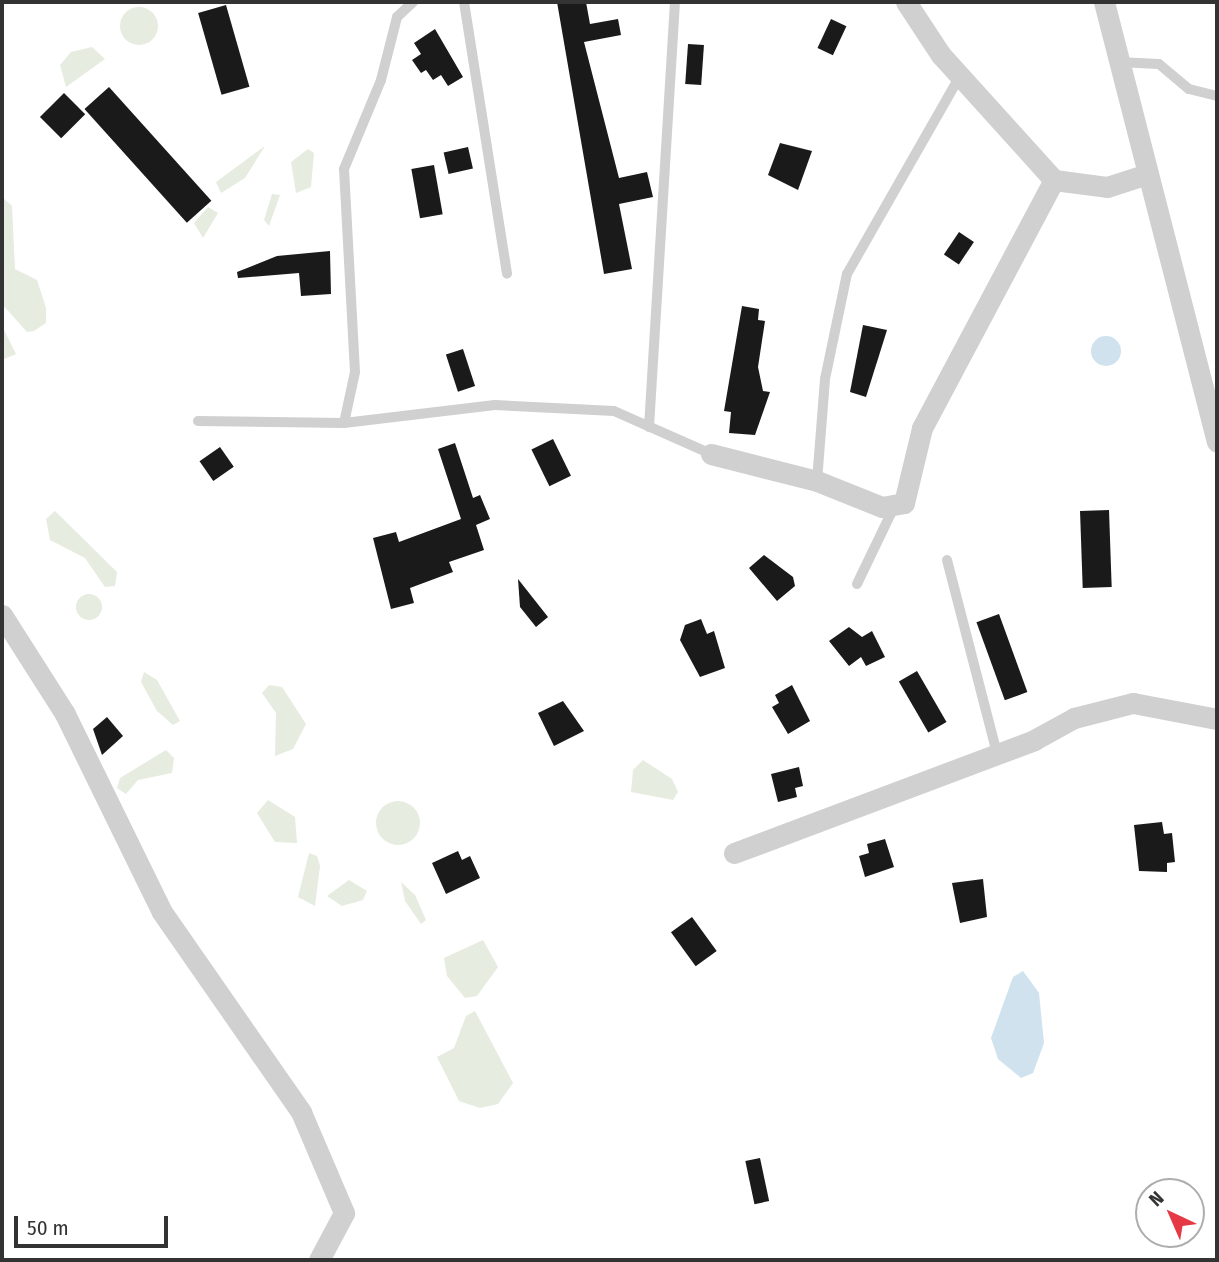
<!DOCTYPE html>
<html>
<head>
<meta charset="utf-8">
<style>
	body { margin:0 }
	#map { position:relative; width:1219px; height:1262px; overflow:hidden; background:#fff; font-family:"Fira Sans Condensed",sans-serif }
	div>[style] { position:absolute }
	.green>* { inset:0; background:#e6ecdf }
	.round { border-radius:50% }
	.water>* { inset:0; background:#cfe2ee }
	.building>* { inset:0; background:#1a1a1a; transform-origin:0 0 }
	.lane>* { height:10px; margin:-5px; padding:0 5px; transform-origin:5px; border-radius:5px; background:#d0d0d0 }
	.street>* { height:21px; margin:-10.5px; padding:0 10.5px; transform-origin:10.5px; border-radius:10.5px; background:#d0d0d0 }
	span { translate:-50% -50%; white-space:nowrap; text-align:center; line-height:1.15; -webkit-text-stroke:7px #fff; paint-order:stroke }
	.frame { position:absolute; inset:0; border:4px solid #333; pointer-events:none }
	.north { position:absolute; left:1135px; top:1178px; width:70px; height:70px; box-sizing:border-box; background:#fff; border:2px solid #adadad; border-radius:50%; rotate:316deg; font-size:19px; font-weight:700; line-height:28px; text-align:center; color:#333 }
	.north::after { content:''; display:block; margin:auto; width:24px; height:32px; background:#e63946; clip-path:polygon(50% 0,100% 100%,50% 72%,0 100%) }
	.scale { position:absolute; left:14px; top:1216px; width:154px; height:32px; box-sizing:border-box; border:4px solid #333; border-top:0; padding-left:9px; font-size:21px; line-height:24px; white-space:nowrap; color:#333; -webkit-text-stroke:5px #fff; paint-order:stroke }
</style>
</head>
<body>
<div id="map">
	<div class="green">
		<i class="round" style="left:120px;top:7px;width:38px;height:38px"></i>
		<i style="clip-path:polygon(92px 47px,105px 59px,66px 87px,60px 65px,71px 52px)"></i>
		<i style="clip-path:polygon(265px 146px,245px 178px,221px 193px,216px 182px)"></i>
		<i style="clip-path:polygon(308px 149px,314px 153px,311px 187px,296px 193px,291px 162px)"></i>
		<i style="clip-path:polygon(272px 194px,280px 195px,269px 226px,264px 220px)"></i>
		<i style="clip-path:polygon(2px 197px,12px 206px,15px 269px,37px 280px,46px 308px,46px 323px,34px 331px,27px 332px,2px 304px)"></i>
		<i style="clip-path:polygon(208px 207px,218px 213px,203px 238px,194px 223px)"></i>
		<i style="clip-path:polygon(2px 326px,16px 354px,2px 360px)"></i>
		<i style="clip-path:polygon(55px 511px,117px 572px,115px 586px,105px 587px,85px 558px,50px 540px,46px 519px)"></i>
		<i class="round" style="left:76px;top:594px;width:26px;height:26px"></i>
		<i style="clip-path:polygon(144px 672px,157px 680px,180px 721px,173px 725px,157px 711px,141px 682px)"></i>
		<i style="clip-path:polygon(269px 685px,282px 687px,306px 724px,293px 749px,275px 756px,276px 713px,262px 693px)"></i>
		<i style="clip-path:polygon(166px 750px,174px 758px,172px 773px,138px 780px,126px 794px,117px 788px,120px 778px)"></i>
		<i style="clip-path:polygon(643px 760px,672px 779px,678px 792px,673px 800px,631px 792px,633px 770px)"></i>
		<i style="clip-path:polygon(268px 800px,295px 817px,297px 843px,275px 842px,257px 813px)"></i>
		<i class="round" style="left:376px;top:801px;width:44px;height:44px"></i>
		<i style="clip-path:polygon(309px 853px,317px 856px,320px 866px,315px 906px,298px 897px)"></i>
		<i style="clip-path:polygon(349px 880px,367px 891px,363px 900px,342px 906px,327px 896px)"></i>
		<i style="clip-path:polygon(401px 882px,415px 895px,426px 920px,421px 924px,405px 901px)"></i>
		<i style="clip-path:polygon(483px 940px,498px 967px,477px 996px,465px 998px,447px 976px,444px 958px)"></i>
		<i style="clip-path:polygon(475px 1011px,513px 1083px,498px 1104px,480px 1108px,459px 1101px,437px 1057px,454px 1048px,466px 1016px)"></i>
	</div>
	<div class="water">
		<i class="round" style="left:1091px;top:336px;width:30px;height:30px"></i>
		<i style="clip-path:polygon(1023px 971px,1039px 993px,1044px 1043px,1033px 1073px,1021px 1078px,998px 1059px,991px 1038px,1013px 977px)"></i>
	</div>
	<div class="building">
		<i style="clip-path:polygon(557px 2px,586px 2px,590px 24px,618px 19px,621px 35px,584px 42px,619px 178px,647px 172px,653px 197px,619px 204px,632px 269px,604px 274px)"></i>
		<i style="left:226px;top:5px;width:85px;height:29px;rotate:74deg"></i>
		<i style="left:831px;top:19px;width:17px;height:32px;rotate:25deg"></i>
		<i style="clip-path:polygon(435px 29px,463px 77px,448px 86px,441px 75px,433px 80px,426px 70px,421px 73px,412px 60px,421px 54px,414px 43px)"></i>
		<i style="left:688px;top:44px;width:16px;height:40px;rotate:4deg"></i>
		<i style="left:109px;top:87px;width:153px;height:33px;rotate:48deg"></i>
		<i style="left:64px;top:93px;width:30px;height:34px;rotate:45deg"></i>
		<i style="clip-path:polygon(780px 143px,812px 151px,798px 190px,768px 175px)"></i>
		<i style="left:468px;top:147px;width:22px;height:25px;rotate:77deg"></i>
		<i style="left:434px;top:165px;width:50px;height:23px;rotate:80deg"></i>
		<i style="left:959px;top:232px;width:18px;height:27px;rotate:34deg"></i>
		<i style="clip-path:polygon(330px 251px,331px 294px,301px 296px,299px 273px,238px 278px,237px 272px,277px 256px)"></i>
		<i style="clip-path:polygon(742px 306px,759px 309px,758px 320px,765px 321px,758px 367px,763px 391px,770px 392px,755px 435px,729px 433px,731px 412px,724px 411px)"></i>
		<i style="clip-path:polygon(863px 325px,887px 330px,866px 397px,850px 392px)"></i>
		<i style="left:463px;top:349px;width:39px;height:18px;rotate:72deg"></i>
		<i style="left:553px;top:439px;width:41px;height:24px;rotate:64deg"></i>
		<i style="clip-path:polygon(455px 443px,473px 498px,480px 495px,490px 519px,476px 525px,484px 550px,449px 562px,453px 572px,410px 588px,414px 603px,391px 609px,373px 538px,396px 532px,399px 542px,461px 519px,438px 449px)"></i>
		<i style="left:220px;top:447px;width:24px;height:25px;rotate:55deg"></i>
		<i style="left:1109px;top:510px;width:77px;height:29px;rotate:88deg"></i>
		<i style="clip-path:polygon(764px 555px,793px 577px,795px 586px,777px 601px,749px 568px)"></i>
		<i style="clip-path:polygon(518px 579px,548px 617px,536px 627px,520px 607px)"></i>
		<i style="left:999px;top:614px;width:83px;height:24px;rotate:70deg"></i>
		<i style="clip-path:polygon(701px 619px,707px 634px,714px 631px,725px 668px,700px 677px,680px 640px,685px 625px)"></i>
		<i style="clip-path:polygon(849px 627px,862px 637px,872px 631px,885px 657px,866px 666px,861px 657px,849px 666px,829px 641px)"></i>
		<i style="left:917px;top:671px;width:59px;height:21px;rotate:60deg"></i>
		<i style="clip-path:polygon(792px 685px,810px 721px,788px 734px,772px 707px,779px 703px,775px 695px)"></i>
		<i style="clip-path:polygon(563px 701px,584px 731px,554px 746px,538px 713px)"></i>
		<i style="clip-path:polygon(107px 717px,123px 736px,102px 755px,93px 729px)"></i>
		<i style="clip-path:polygon(799px 767px,803px 786px,795px 788px,797px 797px,778px 802px,771px 774px)"></i>
		<i style="clip-path:polygon(1162px 822px,1164px 834px,1172px 833px,1175px 862px,1167px 863px,1167px 872px,1139px 871px,1134px 825px)"></i>
		<i style="clip-path:polygon(885px 839px,894px 867px,865px 877px,859px 856px,869px 853px,867px 844px)"></i>
		<i style="clip-path:polygon(458px 851px,462px 860px,470px 856px,480px 878px,446px 894px,432px 863px)"></i>
		<i style="clip-path:polygon(983px 879px,987px 917px,960px 923px,952px 883px)"></i>
		<i style="left:692px;top:917px;width:42px;height:26px;rotate:54deg"></i>
		<i style="left:760px;top:1158px;width:44px;height:15px;rotate:78deg"></i>
	</div>
	<div class="lane">
		<i style="left:464px;top:2px;width:275px;rotate:81deg"></i>
		<i style="left:1118px;top:62px;width:41px;rotate:2.8deg"></i>
		<i style="left:1159px;top:64px;width:39px;rotate:40deg"></i>
		<i style="left:1189px;top:89px;width:29px;rotate:14deg"></i>
		<i style="left:198px;top:421px;width:146px;rotate:0.8deg"></i>
		<i style="left:344px;top:423px;width:152px;rotate:-6.8deg"></i>
		<i style="left:495px;top:405px;width:119px;rotate:2.9deg"></i>
		<i style="left:614px;top:411px;width:106px;rotate:23.9deg"></i>
		<i style="left:344px;top:423px;width:52px;rotate:-77.8deg"></i>
		<i style="left:355px;top:372px;width:203px;rotate:-93.1deg"></i>
		<i style="left:344px;top:169px;width:96px;rotate:-67.4deg"></i>
		<i style="left:381px;top:80px;width:65px;rotate:-75.7deg"></i>
		<i style="left:397px;top:17px;width:22px;rotate:-43deg"></i>
		<i style="left:649px;top:427px;width:426px;rotate:-86.5deg"></i>
		<i style="left:817px;top:481px;width:102px;rotate:-85.5deg"></i>
		<i style="left:825px;top:379px;width:107px;rotate:-78.2deg"></i>
		<i style="left:847px;top:274px;width:228px;rotate:-60.3deg"></i>
		<i style="left:947px;top:560px;width:199px;rotate:75.5deg"></i>
		<i style="left:857px;top:584px;width:85px;rotate:-64.3deg"></i>
	</div>
	<div class="street">
		<i style="left:906px;top:2px;width:64px;rotate:56.6deg"></i>
		<i style="left:941px;top:55px;width:169px;rotate:47.9deg"></i>
		<i style="left:1054px;top:180px;width:53px;rotate:7.5deg"></i>
		<i style="left:1107px;top:187px;width:40px;rotate:-18deg"></i>
		<i style="left:1104px;top:2px;width:454px;rotate:75.6deg"></i>
		<i style="left:711px;top:454px;width:109px;rotate:14.3deg"></i>
		<i style="left:817px;top:481px;width:70px;rotate:21.8deg"></i>
		<i style="left:882px;top:507px;width:22px;rotate:-10deg"></i>
		<i style="left:904px;top:503px;width:77px;rotate:-76.5deg"></i>
		<i style="left:922px;top:428px;width:281px;rotate:-62deg"></i>
		<i style="left:2px;top:615px;width:117px;rotate:57.5deg"></i>
		<i style="left:65px;top:714px;width:220px;rotate:63.9deg"></i>
		<i style="left:162px;top:912px;width:244px;rotate:55.2deg"></i>
		<i style="left:301px;top:1112px;width:110px;rotate:66.9deg"></i>
		<i style="left:344px;top:1213px;width:53px;rotate:118deg"></i>
		<i style="left:734px;top:853px;width:321px;rotate:-20.6deg"></i>
		<i style="left:1034px;top:740px;width:46px;rotate:-28.8deg"></i>
		<i style="left:1074px;top:718px;width:61px;rotate:-14.3deg"></i>
		<i style="left:1133px;top:703px;width:86px;rotate:10.8deg"></i>
	</div>
	<div class="frame"></div>
	<div class="north">N</div>
	<div class="scale">50 m</div>
</div>
</body>
</html>
